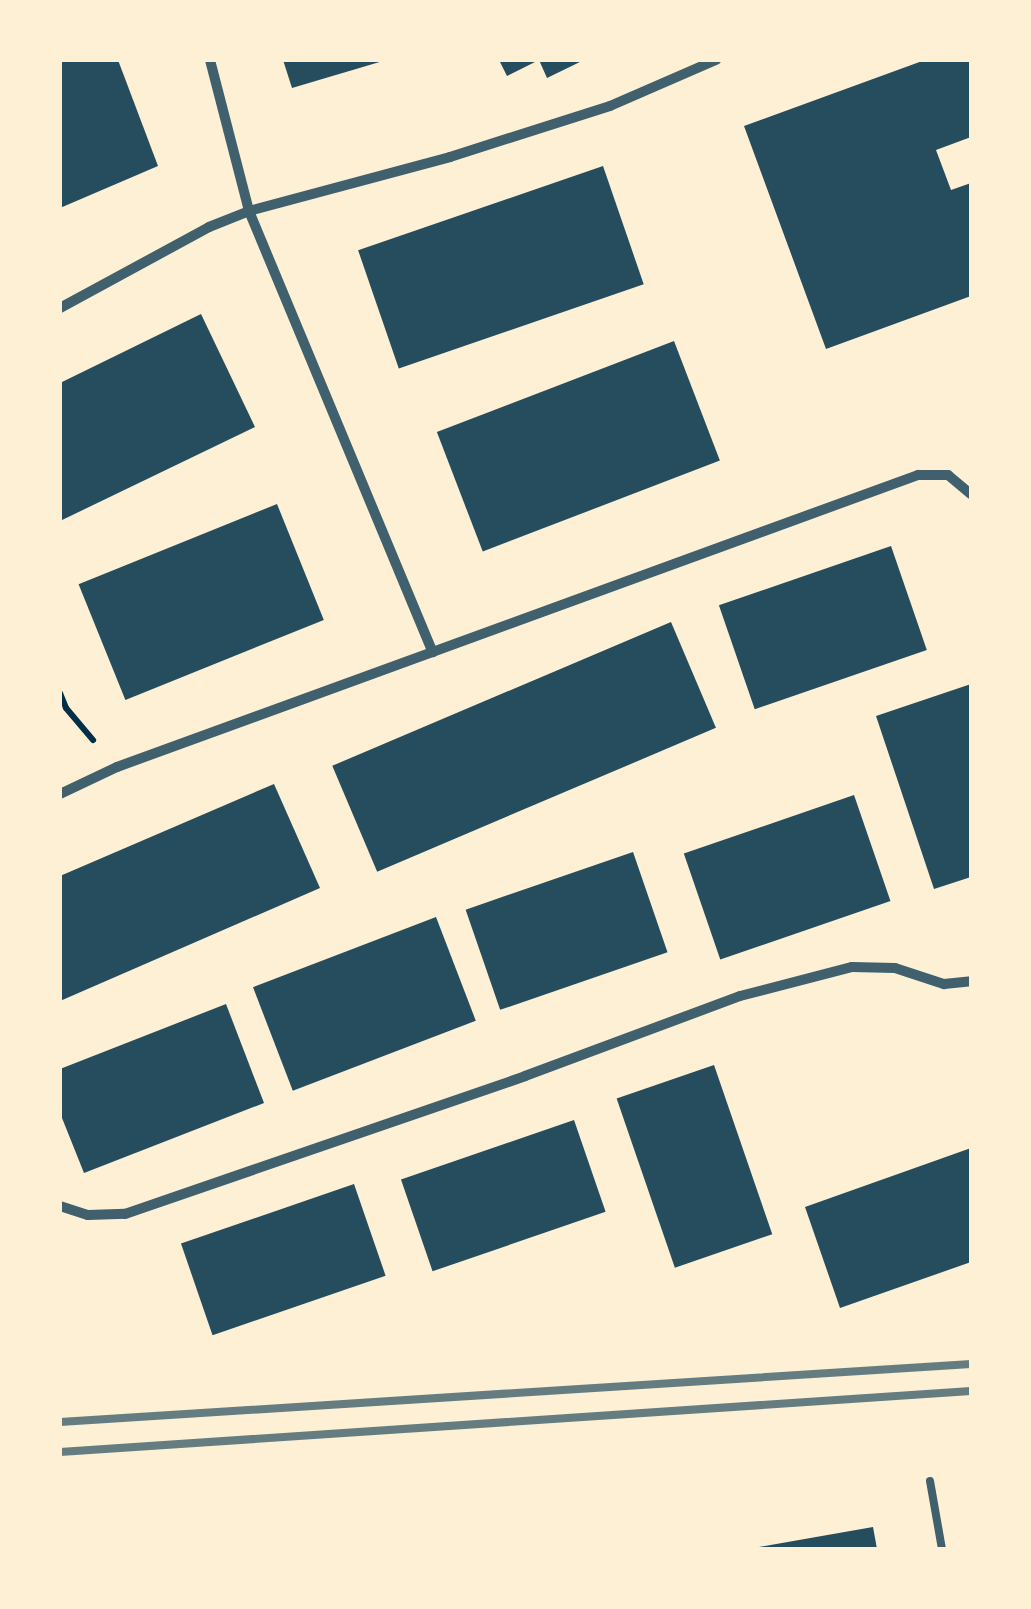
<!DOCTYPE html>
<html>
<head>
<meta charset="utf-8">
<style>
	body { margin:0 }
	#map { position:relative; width:1031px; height:1609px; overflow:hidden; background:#fdf0d5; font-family:"Titillium Web",sans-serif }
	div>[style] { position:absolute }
	.building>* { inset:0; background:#264d5e; transform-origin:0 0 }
	.path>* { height:6px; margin:-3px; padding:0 3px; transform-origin:3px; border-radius:3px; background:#003049 }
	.service>* { height:8px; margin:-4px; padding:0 4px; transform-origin:4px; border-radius:4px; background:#3f606c }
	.minor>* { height:10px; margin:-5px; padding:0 5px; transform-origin:5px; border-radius:5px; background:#3f606c }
	.rail>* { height:8px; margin:-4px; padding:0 4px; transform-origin:4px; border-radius:4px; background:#657d81 }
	span { translate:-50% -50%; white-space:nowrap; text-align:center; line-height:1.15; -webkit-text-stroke:8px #fdf0d5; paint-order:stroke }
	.frame { position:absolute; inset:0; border:62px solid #fdf0d5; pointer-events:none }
</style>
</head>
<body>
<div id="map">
	<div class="building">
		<i style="clip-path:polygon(60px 60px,118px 60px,158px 166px,60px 208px)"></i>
		<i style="clip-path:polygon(283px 60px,383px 60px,383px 61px,292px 88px)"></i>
		<i style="clip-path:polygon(499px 60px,584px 60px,547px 78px,539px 60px,507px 76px)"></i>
		<i style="clip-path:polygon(925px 60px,971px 60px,971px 137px,936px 150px,951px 190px,971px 183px,971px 296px,826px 349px,744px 126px)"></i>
		<i style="left:603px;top:166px;width:125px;height:259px;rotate:71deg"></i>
		<i style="clip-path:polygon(201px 314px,255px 427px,60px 521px,60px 383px)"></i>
		<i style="left:674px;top:341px;width:128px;height:254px;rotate:69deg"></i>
		<i style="left:277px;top:504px;width:125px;height:214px;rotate:68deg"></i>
		<i style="left:891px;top:546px;width:110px;height:182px;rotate:71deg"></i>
		<i style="left:671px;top:622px;width:115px;height:368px;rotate:67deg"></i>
		<i style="clip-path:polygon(971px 684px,971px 877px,934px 889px,876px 716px)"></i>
		<i style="clip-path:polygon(274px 784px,320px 888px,60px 1001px,60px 876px)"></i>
		<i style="left:854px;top:795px;width:112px;height:180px;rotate:71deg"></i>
		<i style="left:633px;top:852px;width:106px;height:177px;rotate:71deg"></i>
		<i style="left:436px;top:917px;width:111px;height:196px;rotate:69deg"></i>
		<i style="clip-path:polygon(226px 1004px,264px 1103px,84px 1173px,60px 1113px,60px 1069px)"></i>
		<i style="left:714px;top:1065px;width:179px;height:103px;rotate:71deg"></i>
		<i style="left:574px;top:1120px;width:97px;height:183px;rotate:71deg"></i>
		<i style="clip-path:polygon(971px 1148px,971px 1262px,840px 1308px,805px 1207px)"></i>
		<i style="left:354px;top:1184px;width:97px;height:183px;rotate:71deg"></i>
		<i style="clip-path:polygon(873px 1527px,877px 1549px,760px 1549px,759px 1547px)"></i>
	</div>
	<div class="path">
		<i style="left:60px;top:693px;width:16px;rotate:68deg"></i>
		<i style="left:66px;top:708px;width:42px;rotate:49.8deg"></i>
	</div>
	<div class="service">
		<i style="left:930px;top:1481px;width:69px;rotate:80deg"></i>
	</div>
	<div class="minor">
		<i style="left:210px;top:60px;width:156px;rotate:75.5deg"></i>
		<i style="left:249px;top:211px;width:478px;rotate:67.4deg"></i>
		<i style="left:60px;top:308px;width:170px;rotate:-28.5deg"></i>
		<i style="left:209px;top:227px;width:43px;rotate:-21.8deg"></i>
		<i style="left:249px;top:211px;width:208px;rotate:-15deg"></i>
		<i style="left:450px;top:157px;width:168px;rotate:-17.7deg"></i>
		<i style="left:610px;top:106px;width:116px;rotate:-23.5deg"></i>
		<i style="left:60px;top:794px;width:63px;rotate:-25.3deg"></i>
		<i style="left:117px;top:767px;width:853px;rotate:-20.03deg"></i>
		<i style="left:918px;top:475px;width:30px"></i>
		<i style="left:948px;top:475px;width:30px;rotate:40deg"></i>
		<i style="left:60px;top:1206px;width:29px;rotate:18deg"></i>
		<i style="left:88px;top:1215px;width:37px;rotate:-2deg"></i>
		<i style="left:125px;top:1214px;width:423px;rotate:-19deg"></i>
		<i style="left:525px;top:1076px;width:229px;rotate:-20.4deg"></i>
		<i style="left:740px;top:996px;width:116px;rotate:-14.5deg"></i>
		<i style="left:852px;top:967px;width:43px;rotate:1.3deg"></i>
		<i style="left:895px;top:968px;width:52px;rotate:18.1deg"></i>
		<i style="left:944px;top:984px;width:27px;rotate:-6deg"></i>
	</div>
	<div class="rail">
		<i style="left:60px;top:1422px;width:913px;rotate:-3.64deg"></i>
		<i style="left:60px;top:1452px;width:913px;rotate:-3.83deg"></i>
	</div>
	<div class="frame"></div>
</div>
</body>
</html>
